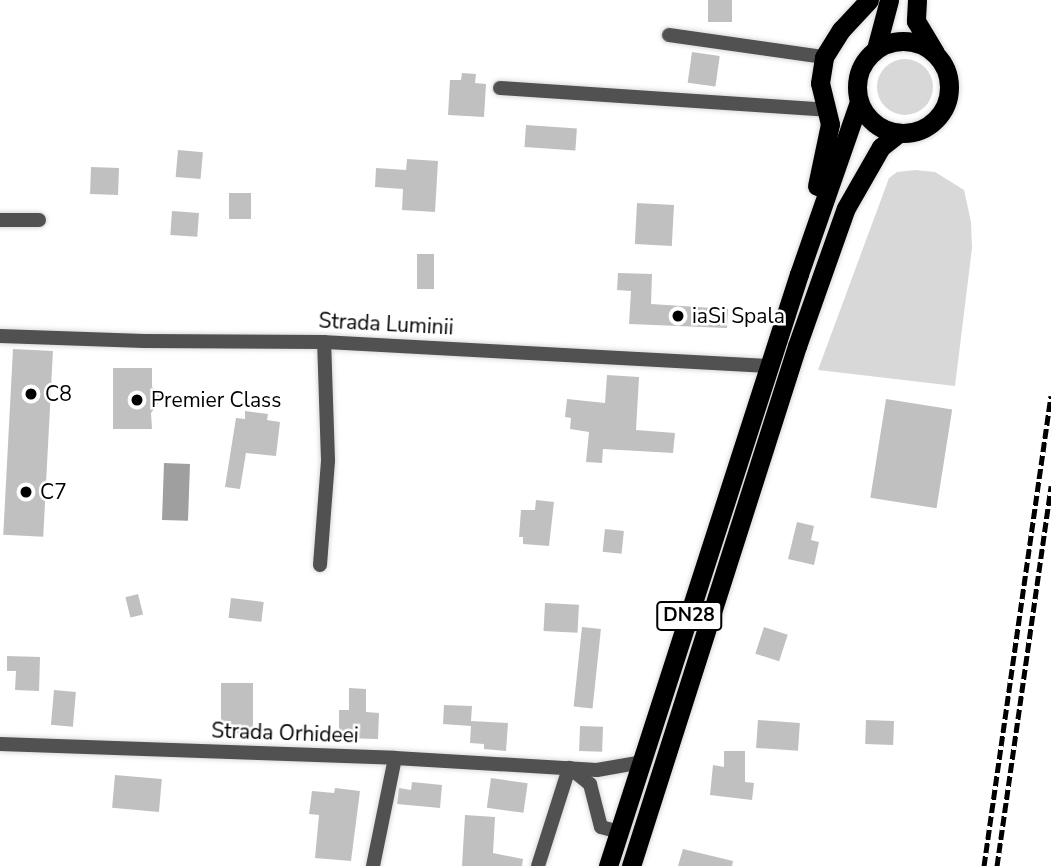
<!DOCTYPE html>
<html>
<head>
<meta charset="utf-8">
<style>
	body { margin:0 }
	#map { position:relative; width:1051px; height:866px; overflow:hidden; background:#fff; font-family:"Nunito Sans",sans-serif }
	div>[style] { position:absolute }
	.green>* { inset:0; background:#d8d8d8 }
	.round { border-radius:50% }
	.water>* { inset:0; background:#9f9f9f; transform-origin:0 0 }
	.building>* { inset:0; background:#c0c0c0; transform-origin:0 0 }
	.roads { filter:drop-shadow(0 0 2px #dbdbdb) drop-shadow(0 0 2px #dbdbdb) }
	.minor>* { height:14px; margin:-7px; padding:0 7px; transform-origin:7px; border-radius:7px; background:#515151 }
	.trunk>* { height:19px; margin:-9.5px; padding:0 9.5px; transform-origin:9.5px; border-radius:9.5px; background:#000 }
	.trunk>.ring { margin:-9.5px; padding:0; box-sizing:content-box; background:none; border:19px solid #000; border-radius:50% }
	.rail>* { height:5px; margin-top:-2.5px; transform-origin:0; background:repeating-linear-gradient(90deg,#000 0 10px,transparent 0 13.5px) }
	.dots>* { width:19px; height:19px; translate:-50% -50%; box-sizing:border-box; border:4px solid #fff; border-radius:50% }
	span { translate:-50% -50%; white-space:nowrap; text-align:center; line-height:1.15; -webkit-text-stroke:5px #fff; paint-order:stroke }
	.shield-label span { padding:2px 5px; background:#fff; border:2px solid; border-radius:5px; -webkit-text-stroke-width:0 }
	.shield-label { font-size:19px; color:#000; font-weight:700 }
	.poi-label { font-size:21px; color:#000 }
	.left { translate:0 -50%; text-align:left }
	.street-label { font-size:21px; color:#000 }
</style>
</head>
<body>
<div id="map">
	<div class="green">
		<i class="round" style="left:877px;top:59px;width:56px;height:56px"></i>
		<i style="clip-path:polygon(915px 170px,935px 172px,964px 190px,971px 222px,972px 248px,955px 386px,818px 370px,889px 178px,897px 172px)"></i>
	</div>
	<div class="water">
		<i style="left:164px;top:463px;width:26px;height:57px;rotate:2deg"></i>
	</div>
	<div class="building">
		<i style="left:708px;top:0;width:24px;height:22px"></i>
		<i style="left:692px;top:52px;width:28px;height:31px;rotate:8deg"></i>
		<i style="clip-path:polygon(462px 73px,476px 74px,475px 83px,486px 84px,484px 117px,448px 115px,450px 80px,461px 80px)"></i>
		<i style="left:526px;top:125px;width:51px;height:22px;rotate:4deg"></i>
		<i style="left:178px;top:150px;width:25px;height:27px;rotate:5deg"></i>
		<i style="clip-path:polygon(407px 159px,438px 161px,435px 212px,402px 210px,403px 189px,375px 187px,376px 168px,406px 170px)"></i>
		<i style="left:91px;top:167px;width:28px;height:27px;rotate:2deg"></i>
		<i style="left:229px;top:193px;width:22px;height:26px"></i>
		<i style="left:637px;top:203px;width:37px;height:41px;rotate:3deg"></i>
		<i style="left:172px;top:211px;width:27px;height:24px;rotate:4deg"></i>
		<i style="left:417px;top:254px;width:17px;height:35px"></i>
		<i style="clip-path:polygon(618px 273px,652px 274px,651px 304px,728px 309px,727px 328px,629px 324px,631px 291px,617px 290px)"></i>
		<i style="left:13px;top:349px;width:40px;height:186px;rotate:3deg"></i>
		<i style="clip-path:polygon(113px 368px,152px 368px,152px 387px,162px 398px,151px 413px,152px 429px,113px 429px)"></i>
		<i style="clip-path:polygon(607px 375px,639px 377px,636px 430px,675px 433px,673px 453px,603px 449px,602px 463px,586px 462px,589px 432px,570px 429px,571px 418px,565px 417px,567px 399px,605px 403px)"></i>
		<i style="left:886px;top:399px;width:67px;height:100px;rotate:9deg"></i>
		<i style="clip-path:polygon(245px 411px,268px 414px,267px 420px,280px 422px,276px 456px,246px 453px,240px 489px,225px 487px,236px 418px,245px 419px)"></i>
		<i style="clip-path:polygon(536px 500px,554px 502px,549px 546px,523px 544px,523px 537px,519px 537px,521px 510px,535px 510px)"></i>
		<i style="clip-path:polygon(797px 522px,814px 526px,811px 540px,819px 542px,814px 565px,788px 559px)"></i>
		<i style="left:605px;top:529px;width:19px;height:23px;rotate:6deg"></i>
		<i style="left:138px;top:594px;width:21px;height:13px;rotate:76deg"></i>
		<i style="left:231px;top:598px;width:33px;height:20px;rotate:7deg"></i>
		<i style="left:545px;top:603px;width:34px;height:28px;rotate:3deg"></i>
		<i style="left:582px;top:627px;width:19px;height:80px;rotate:6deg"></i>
		<i style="left:764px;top:627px;width:25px;height:28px;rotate:18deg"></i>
		<i style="clip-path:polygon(7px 656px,40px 657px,39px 691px,15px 690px,16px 671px,7px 671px)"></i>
		<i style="left:221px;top:683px;width:32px;height:51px"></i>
		<i style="clip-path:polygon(349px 688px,366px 689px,366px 712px,379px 713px,378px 739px,339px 738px,339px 710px,349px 710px)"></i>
		<i style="left:54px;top:690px;width:22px;height:35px;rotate:5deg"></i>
		<i style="clip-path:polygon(444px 705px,472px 706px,471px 721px,508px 723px,506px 751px,484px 749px,484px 744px,470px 743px,471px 726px,443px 724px)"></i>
		<i style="left:758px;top:720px;width:42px;height:28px;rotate:4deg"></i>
		<i style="left:866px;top:720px;width:28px;height:24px;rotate:2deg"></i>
		<i style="left:580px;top:726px;width:23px;height:25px;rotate:2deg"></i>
		<i style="clip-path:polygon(724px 751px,745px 751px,745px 782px,754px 783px,752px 800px,710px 795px,713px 765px,724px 767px)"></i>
		<i style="left:115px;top:775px;width:47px;height:33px;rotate:5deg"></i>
		<i style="left:491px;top:778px;width:37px;height:30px;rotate:8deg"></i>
		<i style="clip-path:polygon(412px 782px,442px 785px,440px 808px,397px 804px,399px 788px,411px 790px)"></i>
		<i style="clip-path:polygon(335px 788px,360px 791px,351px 861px,315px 858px,319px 815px,309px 814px,312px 791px,334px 793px)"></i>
		<i style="clip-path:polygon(465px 815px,495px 817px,493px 853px,523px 859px,522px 866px,462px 866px)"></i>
		<i style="clip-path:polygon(683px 849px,733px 861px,732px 866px,678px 866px)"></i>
	</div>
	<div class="roads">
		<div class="minor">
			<i style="left:669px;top:35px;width:157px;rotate:8.1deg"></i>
			<i style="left:500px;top:88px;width:328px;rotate:3.8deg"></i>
			<i style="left:0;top:220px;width:39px"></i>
			<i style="left:0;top:336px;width:144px;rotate:2deg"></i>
			<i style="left:144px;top:341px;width:180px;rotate:0.3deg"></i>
			<i style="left:324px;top:342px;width:447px;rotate:3.1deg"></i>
			<i style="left:320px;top:565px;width:105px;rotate:-85.6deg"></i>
			<i style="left:328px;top:460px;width:118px;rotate:-91.9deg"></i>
			<i style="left:0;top:744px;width:395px;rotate:2deg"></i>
			<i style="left:395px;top:758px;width:202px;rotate:3.4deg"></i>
			<i style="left:597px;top:770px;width:47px;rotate:-9.9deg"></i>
			<i style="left:570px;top:768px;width:26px;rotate:39deg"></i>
			<i style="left:590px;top:784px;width:44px;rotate:75.7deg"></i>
			<i style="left:601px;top:827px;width:20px;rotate:15deg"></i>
			<i style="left:373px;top:866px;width:110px;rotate:-78.5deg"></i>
			<i style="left:538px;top:866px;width:103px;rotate:-72.4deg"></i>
		</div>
		<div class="trunk">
			<i style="left:917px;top:0;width:21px;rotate:93deg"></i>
			<i style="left:916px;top:21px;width:37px;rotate:59deg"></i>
			<i class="ring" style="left:857px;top:41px;width:73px;height:73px"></i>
			<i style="left:876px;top:49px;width:51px;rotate:-75.1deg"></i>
			<i style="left:817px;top:186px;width:63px;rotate:-78.2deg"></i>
			<i style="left:830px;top:124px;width:42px;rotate:-103.7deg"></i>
			<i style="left:820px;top:83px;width:26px;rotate:-81deg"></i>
			<i style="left:824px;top:57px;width:32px;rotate:-58deg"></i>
			<i style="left:841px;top:30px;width:41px;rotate:-47deg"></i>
			<i style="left:608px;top:866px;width:622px;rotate:-72.12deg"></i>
			<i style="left:799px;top:274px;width:182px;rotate:-70.8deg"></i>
			<i style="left:631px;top:866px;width:546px;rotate:-72.3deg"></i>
			<i style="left:797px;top:346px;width:146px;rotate:-70.5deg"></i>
			<i style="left:846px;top:208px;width:70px;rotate:-60.2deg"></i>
			<i style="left:881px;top:147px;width:23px;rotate:-38deg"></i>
		</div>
	</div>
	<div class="rail">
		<i style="left:984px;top:866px;width:475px;rotate:-81.9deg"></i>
		<i style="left:997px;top:866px;width:384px;rotate:-81.9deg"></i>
	</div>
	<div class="dots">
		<i style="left:678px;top:316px;background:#000"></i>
		<i style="left:31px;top:394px;background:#000"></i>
		<i style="left:137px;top:400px;background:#000"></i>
		<i style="left:26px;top:492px;background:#000"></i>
	</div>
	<div class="shield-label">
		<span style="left:689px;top:616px">DN28</span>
	</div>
	<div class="poi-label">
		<span class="left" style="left:692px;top:316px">iaSi Spala</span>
		<span class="left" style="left:45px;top:394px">C8</span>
		<span class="left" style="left:151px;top:400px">Premier Class</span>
		<span class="left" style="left:40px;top:492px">C7</span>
	</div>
	<div class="street-label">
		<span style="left:386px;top:324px;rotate:3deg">Strada Luminii</span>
		<span style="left:285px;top:733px;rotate:2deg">Strada Orhideei</span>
	</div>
</div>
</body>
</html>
